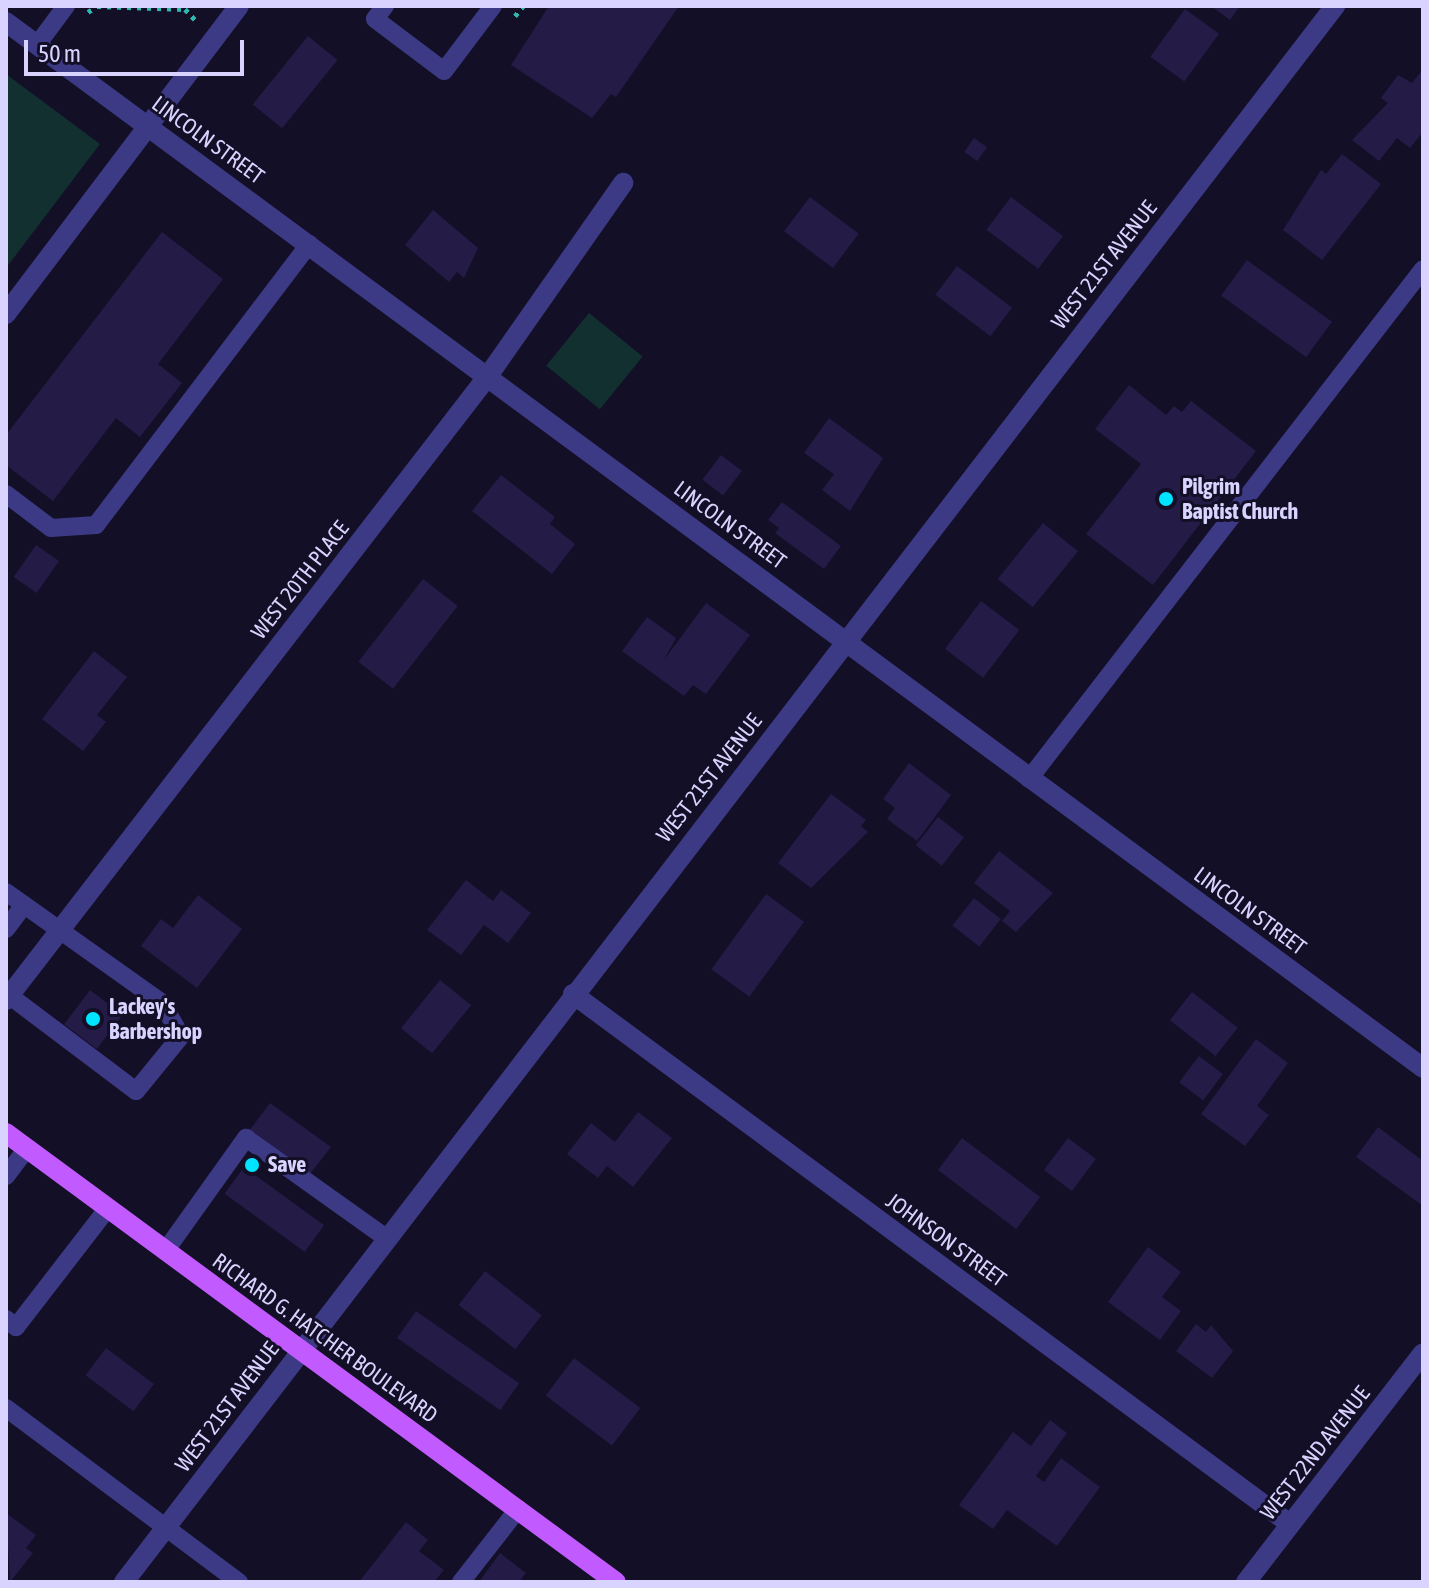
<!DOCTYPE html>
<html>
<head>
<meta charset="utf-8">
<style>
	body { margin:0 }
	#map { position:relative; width:1429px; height:1588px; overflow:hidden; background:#130f26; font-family:"Asap Condensed",sans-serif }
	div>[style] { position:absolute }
	.green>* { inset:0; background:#12302f; transform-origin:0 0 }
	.building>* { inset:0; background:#241b47; transform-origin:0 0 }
	.path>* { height:5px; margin-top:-2.5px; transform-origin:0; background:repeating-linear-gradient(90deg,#2fb8b0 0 4px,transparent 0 10px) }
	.service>* { height:18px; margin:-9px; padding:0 9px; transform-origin:9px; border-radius:9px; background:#3d3a85 }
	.minor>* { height:20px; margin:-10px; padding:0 10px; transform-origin:10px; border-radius:10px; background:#3d3a85 }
	.tertiary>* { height:20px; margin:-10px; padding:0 10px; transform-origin:10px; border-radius:10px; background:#3d3a85 }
	.primary>* { height:20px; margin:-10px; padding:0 10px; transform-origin:10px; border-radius:10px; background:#c25bff }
	.dots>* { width:22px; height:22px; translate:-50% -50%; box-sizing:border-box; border:4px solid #130f26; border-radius:50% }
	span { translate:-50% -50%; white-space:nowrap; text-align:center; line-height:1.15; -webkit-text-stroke:6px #130f26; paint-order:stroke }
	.street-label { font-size:22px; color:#d9d4ff }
	.poi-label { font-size:22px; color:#d9d4ff; font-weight:700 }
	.left { translate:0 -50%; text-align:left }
	.frame { position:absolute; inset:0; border:8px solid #d9d4ff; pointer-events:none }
	.scale { position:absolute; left:24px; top:40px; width:220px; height:36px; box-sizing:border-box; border:4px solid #d9d4ff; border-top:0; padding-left:10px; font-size:24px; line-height:28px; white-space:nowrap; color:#d9d4ff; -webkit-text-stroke:6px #130f26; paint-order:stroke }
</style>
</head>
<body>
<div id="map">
	<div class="green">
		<i style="clip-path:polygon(6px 74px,100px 144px,6px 268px)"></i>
		<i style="left:589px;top:313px;width:69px;height:68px;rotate:39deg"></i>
	</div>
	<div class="building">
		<i style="clip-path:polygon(549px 6px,679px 6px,616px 97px,611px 94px,592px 118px,511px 65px)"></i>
		<i style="clip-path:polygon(1211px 6px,1240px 6px,1230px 20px)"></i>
		<i style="left:1185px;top:9px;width:42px;height:59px;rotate:36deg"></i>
		<i style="left:308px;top:36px;width:38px;height:88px;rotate:39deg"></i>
		<i style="clip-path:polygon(1423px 69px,1423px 132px,1410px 148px,1397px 138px,1379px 161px,1352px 140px,1388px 103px,1381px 98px,1398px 75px,1412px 83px)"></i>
		<i style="left:974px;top:138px;width:16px;height:17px;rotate:35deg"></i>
		<i style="clip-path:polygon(1342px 154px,1381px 184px,1322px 260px,1283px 230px,1321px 170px,1326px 174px)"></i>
		<i style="left:810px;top:197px;width:61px;height:43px;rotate:37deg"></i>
		<i style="left:1011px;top:197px;width:65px;height:41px;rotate:37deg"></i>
		<i style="clip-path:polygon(433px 210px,478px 248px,464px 278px,457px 272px,449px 282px,405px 245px)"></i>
		<i style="clip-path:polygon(162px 232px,223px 279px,158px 364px,182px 383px,140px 437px,116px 418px,53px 501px,6px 465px,6px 435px)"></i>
		<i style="left:1247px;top:260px;width:105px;height:44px;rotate:36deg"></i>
		<i style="left:957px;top:266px;width:69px;height:36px;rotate:37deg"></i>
		<i style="clip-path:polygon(1129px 385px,1166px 415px,1174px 406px,1182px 412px,1191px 401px,1256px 451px,1153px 585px,1086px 534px,1141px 464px,1095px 429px)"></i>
		<i style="clip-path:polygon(829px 418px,883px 458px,850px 511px,822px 490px,834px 474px,804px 453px)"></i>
		<i style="left:721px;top:455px;width:26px;height:31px;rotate:37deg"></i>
		<i style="clip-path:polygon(501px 475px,555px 517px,550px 524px,575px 544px,552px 574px,472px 511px)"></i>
		<i style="clip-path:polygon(782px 502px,841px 546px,824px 569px,775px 533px,779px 528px,768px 520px)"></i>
		<i style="left:1043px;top:523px;width:45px;height:72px;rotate:39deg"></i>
		<i style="left:36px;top:545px;width:28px;height:39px;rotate:35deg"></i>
		<i style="left:423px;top:579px;width:44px;height:105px;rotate:38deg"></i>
		<i style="left:981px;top:601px;width:48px;height:60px;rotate:37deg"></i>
		<i style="clip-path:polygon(706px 603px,750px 635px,706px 694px,693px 685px,684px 696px,622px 651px,647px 617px,676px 638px,664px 660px)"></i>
		<i style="clip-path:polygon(94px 651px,127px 677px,97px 715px,106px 722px,83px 751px,42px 719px)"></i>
		<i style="clip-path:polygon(909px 763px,951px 795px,917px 841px,887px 819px,895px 808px,883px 799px)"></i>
		<i style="clip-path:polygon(831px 794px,866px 820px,861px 826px,868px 832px,811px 888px,778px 863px)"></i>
		<i style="left:938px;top:817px;width:33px;height:36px;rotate:38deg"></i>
		<i style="clip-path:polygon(999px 851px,1053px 893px,1016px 932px,1002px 921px,1010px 911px,974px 883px)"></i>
		<i style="clip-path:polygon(466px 880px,493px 901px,501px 890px,531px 913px,508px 943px,484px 925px,461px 955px,427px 930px)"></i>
		<i style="left:766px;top:894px;width:47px;height:93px;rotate:36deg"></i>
		<i style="clip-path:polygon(198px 895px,242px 929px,197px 988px,141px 946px,161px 919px,173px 928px)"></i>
		<i style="left:974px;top:898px;width:34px;height:35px;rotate:38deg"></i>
		<i style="left:440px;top:980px;width:40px;height:62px;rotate:39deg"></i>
		<i style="left:90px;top:990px;width:41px;height:43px;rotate:37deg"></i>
		<i style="left:1192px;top:992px;width:58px;height:36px;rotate:38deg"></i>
		<i style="clip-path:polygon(1256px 1039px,1288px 1063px,1257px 1106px,1269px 1115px,1245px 1146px,1201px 1114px)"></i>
		<i style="left:1199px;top:1056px;width:30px;height:33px;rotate:37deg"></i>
		<i style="clip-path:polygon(270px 1103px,331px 1147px,310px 1174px,246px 1135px)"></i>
		<i style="clip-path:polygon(638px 1112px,672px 1138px,633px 1187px,607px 1166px,598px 1178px,567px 1154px,591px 1123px,615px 1142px)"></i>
		<i style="clip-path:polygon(1378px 1127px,1423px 1161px,1423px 1206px,1356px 1157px)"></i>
		<i style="left:962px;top:1138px;width:98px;height:40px;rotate:37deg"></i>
		<i style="left:1068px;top:1138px;width:35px;height:40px;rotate:37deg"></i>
		<i style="left:244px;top:1167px;width:99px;height:33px;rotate:36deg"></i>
		<i style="clip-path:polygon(1148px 1247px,1181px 1272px,1162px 1297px,1181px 1311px,1160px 1340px,1108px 1302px)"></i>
		<i style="left:485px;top:1271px;width:72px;height:43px;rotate:38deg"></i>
		<i style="left:416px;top:1311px;width:126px;height:33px;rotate:35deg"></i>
		<i style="clip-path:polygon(1196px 1324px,1206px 1332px,1211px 1325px,1233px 1351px,1212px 1378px,1176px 1351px)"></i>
		<i style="left:106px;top:1348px;width:60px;height:34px;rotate:37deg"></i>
		<i style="left:574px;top:1358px;width:83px;height:47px;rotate:37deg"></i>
		<i style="clip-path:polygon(1050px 1420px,1067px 1433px,1036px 1476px,1044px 1482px,1061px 1458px,1100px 1487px,1057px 1546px,1007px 1510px,993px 1529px,959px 1505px,1013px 1432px,1031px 1446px)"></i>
		<i style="clip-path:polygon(6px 1513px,36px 1535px,26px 1548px,33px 1553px,10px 1582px)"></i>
		<i style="clip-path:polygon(406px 1522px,428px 1540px,419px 1551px,444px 1570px,434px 1582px,359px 1582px)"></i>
		<i style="clip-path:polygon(500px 1553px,526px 1573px,519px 1582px,479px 1582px)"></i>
	</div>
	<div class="path">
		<i style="left:88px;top:12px;width:11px;rotate:-34deg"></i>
		<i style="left:97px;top:6px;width:88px;rotate:2deg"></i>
		<i style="left:185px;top:9px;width:18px;rotate:47deg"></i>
		<i style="left:515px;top:16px;width:13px;rotate:-51deg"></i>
	</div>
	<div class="service">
		<i style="left:385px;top:6px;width:16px;rotate:128deg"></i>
		<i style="left:375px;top:19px;width:86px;rotate:37deg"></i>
		<i style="left:444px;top:71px;width:81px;rotate:-53deg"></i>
		<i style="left:37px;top:45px;width:49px;rotate:-53.4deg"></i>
		<i style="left:6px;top:494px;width:56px;rotate:37.1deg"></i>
		<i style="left:51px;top:528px;width:45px;rotate:-3.8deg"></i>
		<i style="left:96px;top:525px;width:353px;rotate:-52.8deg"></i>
		<i style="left:1029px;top:779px;width:644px;rotate:-52.31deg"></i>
		<i style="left:6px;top:892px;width:191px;rotate:35.4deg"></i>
		<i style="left:162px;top:1003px;width:38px;rotate:60deg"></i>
		<i style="left:181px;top:1036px;width:71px;rotate:129.3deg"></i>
		<i style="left:136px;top:1091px;width:163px;rotate:-143deg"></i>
		<i style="left:6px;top:929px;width:30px;rotate:-53deg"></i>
		<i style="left:6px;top:1176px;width:35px;rotate:-53deg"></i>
		<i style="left:166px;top:1250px;width:138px;rotate:-54.5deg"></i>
		<i style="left:246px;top:1138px;width:172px;rotate:35.5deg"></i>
		<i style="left:6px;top:1319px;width:13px;rotate:39deg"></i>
		<i style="left:16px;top:1327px;width:150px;rotate:-52.3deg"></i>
		<i style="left:6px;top:1408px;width:291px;rotate:36.8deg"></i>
		<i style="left:461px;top:1582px;width:93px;rotate:-52deg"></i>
	</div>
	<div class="minor">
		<i style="left:6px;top:22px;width:1761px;rotate:36.43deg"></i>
		<i style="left:6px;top:314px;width:386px;rotate:-52.9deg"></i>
		<i style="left:573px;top:994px;width:892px;rotate:36.47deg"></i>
		<i style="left:6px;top:1000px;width:788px;rotate:-52.32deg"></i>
		<i style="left:488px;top:376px;width:236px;rotate:-55deg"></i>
		<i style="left:1246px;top:1582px;width:289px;rotate:-52.3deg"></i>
	</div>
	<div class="tertiary">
		<i style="left:124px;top:1582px;width:1988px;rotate:-52.46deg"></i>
	</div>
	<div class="primary">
		<i style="left:6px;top:1133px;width:757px;rotate:36.36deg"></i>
	</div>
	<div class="dots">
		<i style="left:1166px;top:499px;background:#00e5ff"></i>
		<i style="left:93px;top:1019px;background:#00e5ff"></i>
		<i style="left:252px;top:1165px;background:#00e5ff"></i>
	</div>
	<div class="street-label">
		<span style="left:208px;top:140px;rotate:36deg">LINCOLN STREET</span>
		<span style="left:1104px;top:265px;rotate:-52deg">WEST 21ST AVENUE</span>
		<span style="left:730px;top:525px;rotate:36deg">LINCOLN STREET</span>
		<span style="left:300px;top:580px;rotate:-52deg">WEST 20TH PLACE</span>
		<span style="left:709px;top:778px;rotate:-52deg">WEST 21ST AVENUE</span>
		<span style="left:1250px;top:911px;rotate:36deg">LINCOLN STREET</span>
		<span style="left:946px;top:1240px;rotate:36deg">JOHNSON STREET</span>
		<span style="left:325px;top:1338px;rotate:36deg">RICHARD G. HATCHER BOULEVARD</span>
		<span style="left:227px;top:1407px;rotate:-53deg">WEST 21ST AVENUE</span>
		<span style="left:1315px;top:1453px;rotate:-52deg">WEST 22ND AVENUE</span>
	</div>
	<div class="poi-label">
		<span class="left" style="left:1182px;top:499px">Pilgrim<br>Baptist Church</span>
		<span class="left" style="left:109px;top:1019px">Lackey's<br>Barbershop</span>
		<span class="left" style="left:268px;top:1165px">Save</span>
	</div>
	<div class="frame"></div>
	<div class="scale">50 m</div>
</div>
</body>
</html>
